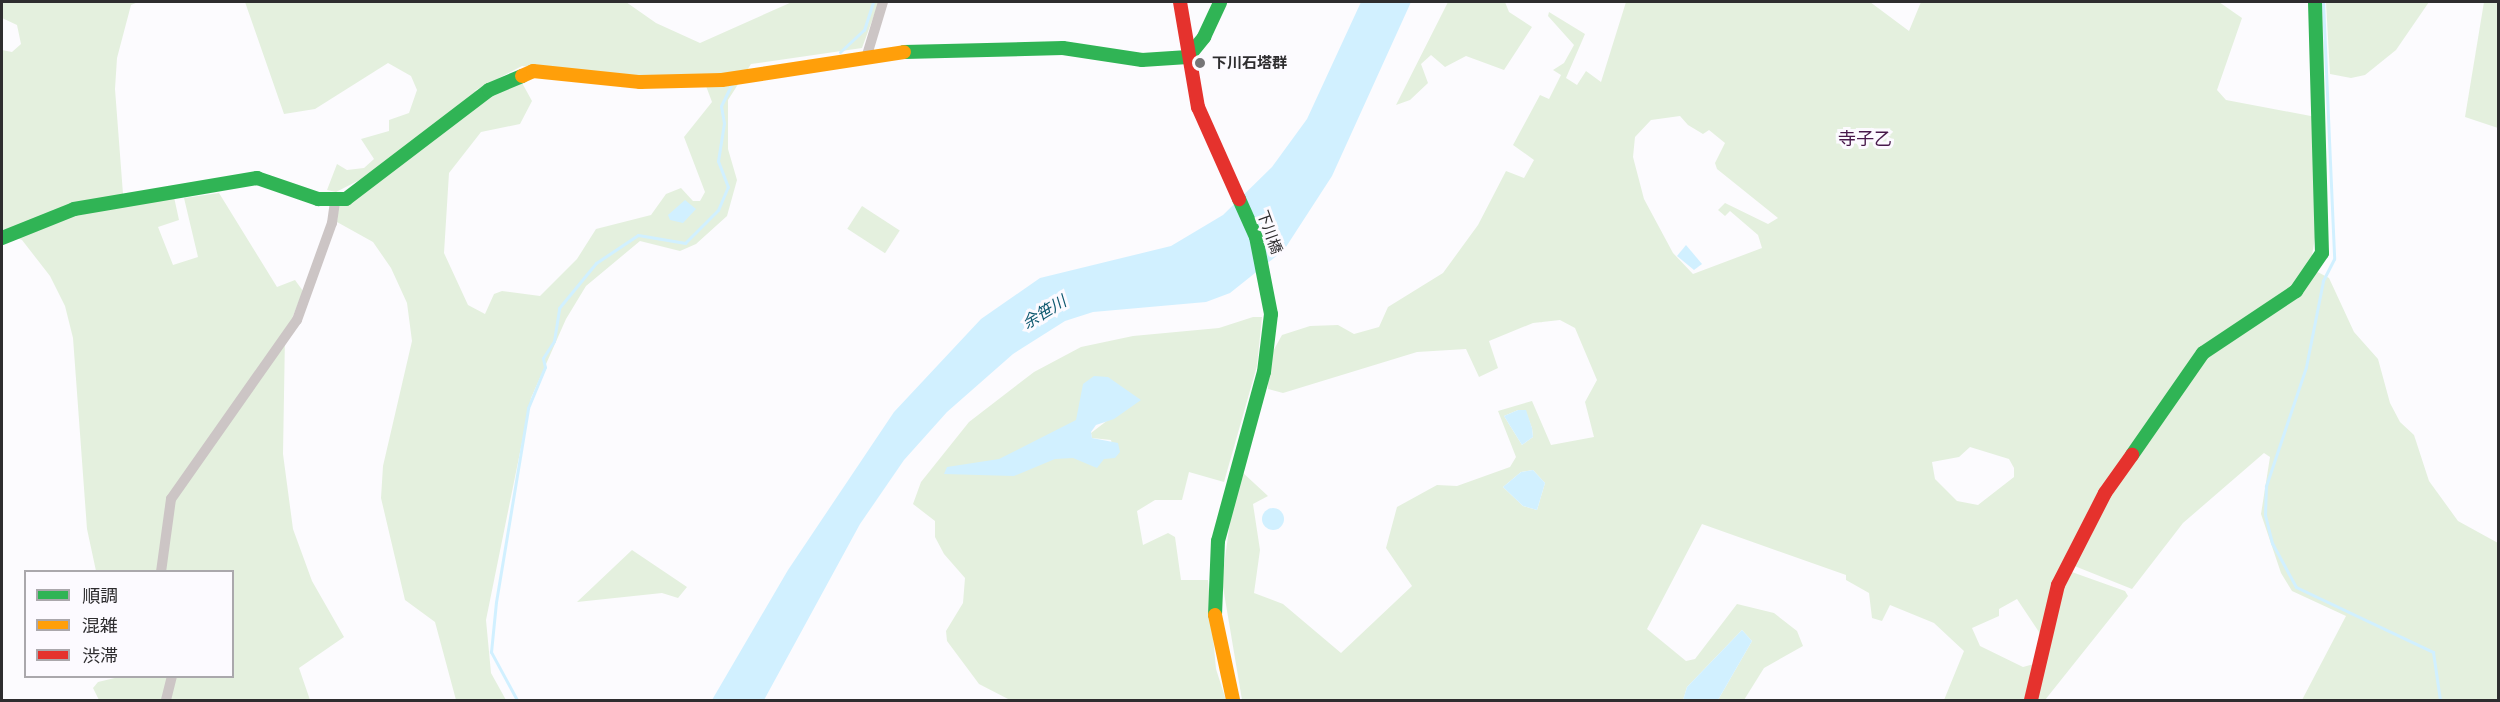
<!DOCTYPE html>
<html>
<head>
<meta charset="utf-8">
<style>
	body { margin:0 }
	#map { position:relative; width:2500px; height:702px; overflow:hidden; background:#fcfbfe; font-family:"Titillium Web","Noto Sans JP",sans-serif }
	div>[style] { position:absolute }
	.green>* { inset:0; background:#e4f0de; transform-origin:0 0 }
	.water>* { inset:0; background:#d1f0ff }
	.round { border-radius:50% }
	.stream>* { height:3px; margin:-1.5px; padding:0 1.5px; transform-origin:1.5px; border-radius:1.5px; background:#d1f0ff }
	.street>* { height:10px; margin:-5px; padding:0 5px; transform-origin:5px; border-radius:5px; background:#ccc5c5 }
	.fast>* { height:14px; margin:-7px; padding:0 7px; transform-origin:7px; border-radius:7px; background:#30b455 }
	.slow>* { height:14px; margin:-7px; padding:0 7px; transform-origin:7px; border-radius:7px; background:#ff9f0a }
	.jam>* { height:14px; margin:-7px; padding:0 7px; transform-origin:7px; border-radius:7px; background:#e5322d }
	.dots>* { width:16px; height:16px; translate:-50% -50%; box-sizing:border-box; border:3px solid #fcfaff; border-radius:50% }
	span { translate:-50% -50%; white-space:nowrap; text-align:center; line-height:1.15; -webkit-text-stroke:6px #fcfaff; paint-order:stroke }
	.poi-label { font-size:15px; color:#2e2d2f; font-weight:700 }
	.left { translate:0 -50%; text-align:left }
	.street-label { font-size:15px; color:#2e2d2f }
	.water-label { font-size:16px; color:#0c576e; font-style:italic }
	.quarter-label { font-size:18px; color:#47184a }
	.frame { position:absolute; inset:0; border:3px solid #2e2d2f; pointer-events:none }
	.legend { position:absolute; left:24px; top:570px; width:210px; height:108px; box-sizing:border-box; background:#fcfaff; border:2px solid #aaa8ac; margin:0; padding:8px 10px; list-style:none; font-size:18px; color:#2e2d2f }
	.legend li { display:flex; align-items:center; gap:12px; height:30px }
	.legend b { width:30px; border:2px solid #aaa8ac }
</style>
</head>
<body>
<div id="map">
	<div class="green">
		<i style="clip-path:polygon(2px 2px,138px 2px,131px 5px,117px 58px,115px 89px,123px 194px,174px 197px,179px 220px,158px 227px,173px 265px,198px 257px,184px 198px,219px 193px,277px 287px,295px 280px,303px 291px,285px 336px,283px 454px,293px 529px,312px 581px,344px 637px,299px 668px,310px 700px,99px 700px,93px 688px,98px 682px,119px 677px,232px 676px,232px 572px,96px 571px,87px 529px,73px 338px,65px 306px,50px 276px,22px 240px,2px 232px,2px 50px,12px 52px,21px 44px,17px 25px,2px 18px)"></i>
		<i style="clip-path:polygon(evenodd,245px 2px,626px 2px,656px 23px,700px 43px,792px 2px,879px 2px,862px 48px,751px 64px,728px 100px,728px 149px,737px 180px,727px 216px,696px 244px,680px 251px,640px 241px,586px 286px,566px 319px,531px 398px,486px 620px,491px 673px,506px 700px,456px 700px,435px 622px,405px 600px,381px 498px,383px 466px,412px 341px,407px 303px,391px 268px,373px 242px,337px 222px,339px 205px,381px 169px,336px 192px,327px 190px,337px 164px,347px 170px,364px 168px,374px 159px,361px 139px,389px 131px,389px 120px,409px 113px,417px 90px,411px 76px,388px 63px,315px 109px,284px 114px,245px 2px,522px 66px,639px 80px,703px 78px,712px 102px,684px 137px,705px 192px,700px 201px,693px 201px,681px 188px,666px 194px,651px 215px,596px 229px,577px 259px,540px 296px,502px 291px,494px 294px,485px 314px,468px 305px,444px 253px,449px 173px,481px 132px,520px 124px,532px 101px,521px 81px,474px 91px,522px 66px)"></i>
		<i style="clip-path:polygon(1448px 2px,1505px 2px,1509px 12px,1532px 27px,1504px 70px,1466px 56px,1445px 67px,1431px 55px,1421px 64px,1428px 83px,1410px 100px,1396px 105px)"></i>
		<i style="clip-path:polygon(evenodd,1626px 2px,1870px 2px,1909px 31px,1921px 2px,2219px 2px,2242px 18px,2217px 90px,2226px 100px,2316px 117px,2319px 213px,2310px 268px,2329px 278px,2354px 332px,2378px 359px,2390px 403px,2400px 422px,2414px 435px,2429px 481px,2458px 521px,2498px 543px,2498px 700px,2302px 700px,2346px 616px,2292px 591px,2281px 573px,2261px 514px,2270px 457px,2264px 453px,2183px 523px,2132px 589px,2072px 565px,2061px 569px,2041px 635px,2017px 599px,1999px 609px,1999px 616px,1972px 628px,1980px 646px,2023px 667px,2042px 662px,2054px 607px,2069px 571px,2125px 591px,2128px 596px,2045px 700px,1944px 700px,1964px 651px,1934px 623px,1890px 605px,1882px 621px,1872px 618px,1869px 593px,1846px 580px,1846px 575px,1702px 524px,1647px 629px,1686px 661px,1695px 659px,1737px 604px,1774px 613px,1797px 631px,1803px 646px,1764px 668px,1744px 700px,1718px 700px,1752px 641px,1742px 630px,1687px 687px,1683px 700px,1242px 700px,1222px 581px,1232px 506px,1241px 471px,1268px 496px,1253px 504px,1260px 550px,1254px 593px,1283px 604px,1341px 653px,1412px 586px,1386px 548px,1397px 507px,1437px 485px,1457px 486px,1510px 467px,1516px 457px,1498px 411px,1532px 401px,1551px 445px,1594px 437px,1585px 402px,1597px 380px,1575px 328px,1560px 320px,1533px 323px,1489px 341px,1498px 368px,1479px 377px,1466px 349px,1417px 352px,1283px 393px,1268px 389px,1268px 378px,1272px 353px,1282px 335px,1310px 326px,1338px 325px,1354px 334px,1379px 327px,1388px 307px,1443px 273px,1478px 225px,1506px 171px,1524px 178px,1534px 160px,1513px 145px,1540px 95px,1549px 99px,1561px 75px,1553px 70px,1564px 63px,1574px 45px,1548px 16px,1549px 12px,1585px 34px,1566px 78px,1577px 85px,1586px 71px,1601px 82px,1626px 2px,1680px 116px,1688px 125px,1703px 134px,1709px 130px,1725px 143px,1715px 163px,1717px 169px,1778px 218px,1768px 224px,1725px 203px,1718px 210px,1725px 216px,1730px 211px,1758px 235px,1762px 248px,1693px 274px,1673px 253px,1644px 199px,1633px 157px,1635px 137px,1651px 120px,1680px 116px,1626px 2px,1518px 410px,1525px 410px,1532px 428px,1533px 437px,1522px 445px,1504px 416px,1518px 410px,1626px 2px,1970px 447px,2009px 459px,2014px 468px,2014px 477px,1978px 505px,1957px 501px,1935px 479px,1932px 462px,1959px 457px,1970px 447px,1626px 2px,1533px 470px,1545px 483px,1537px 510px,1523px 506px,1503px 487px,1521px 472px,1533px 470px)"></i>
		<i style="clip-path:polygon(2326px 2px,2429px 2px,2396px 50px,2365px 75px,2351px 78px,2330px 74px)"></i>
		<i style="clip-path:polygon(2484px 2px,2498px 2px,2498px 128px,2465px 117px)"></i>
		<i style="left:862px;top:206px;width:45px;height:27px;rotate:33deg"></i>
		<i style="clip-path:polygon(evenodd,1253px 317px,1262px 317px,1257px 366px,1224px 482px,1189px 472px,1182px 500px,1155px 500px,1137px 511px,1143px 545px,1168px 533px,1175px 537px,1181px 580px,1208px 580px,1216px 669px,1226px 700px,1010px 700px,979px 684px,947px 641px,946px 631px,963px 603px,965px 578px,944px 554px,935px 537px,935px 521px,913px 504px,921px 482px,969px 422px,1034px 372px,1081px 347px,1133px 336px,1219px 328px,1253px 317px,1121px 410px,1091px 433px,1092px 438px,1111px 440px,1115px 458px,1055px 452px,1005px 461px,1072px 427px,1082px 415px,1121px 410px)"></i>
		<i style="clip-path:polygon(632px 550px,687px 587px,678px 598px,662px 593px,577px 602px)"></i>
	</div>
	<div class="water">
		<i style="clip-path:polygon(1361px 2px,1411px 2px,1332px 176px,1284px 250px,1230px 293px,1206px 302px,1093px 312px,1065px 321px,1013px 354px,947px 412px,904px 460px,860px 524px,764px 700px,712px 700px,788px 570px,894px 412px,981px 319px,1040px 278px,1171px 246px,1223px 215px,1272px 167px,1307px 119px)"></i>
		<i style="clip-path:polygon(685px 200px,696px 209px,683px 223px,670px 220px,668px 215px)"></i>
		<i style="clip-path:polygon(1686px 245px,1702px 264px,1694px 270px,1677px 256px)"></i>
		<i style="clip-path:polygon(1094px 376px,1108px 377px,1141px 400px,1114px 419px,1096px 425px,1091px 432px,1092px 438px,1118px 443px,1120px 452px,1115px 458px,1104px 459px,1097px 468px,1073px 458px,1055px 459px,1014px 476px,944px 474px,947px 467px,999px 459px,1076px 420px,1083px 384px)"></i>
		<i style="clip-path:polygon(1518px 410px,1526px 410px,1532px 428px,1533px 437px,1522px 445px,1504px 416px)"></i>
		<i style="clip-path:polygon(1533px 470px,1545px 483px,1537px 510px,1523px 506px,1503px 487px,1521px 472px)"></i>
		<i class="round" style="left:1262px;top:508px;width:22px;height:22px"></i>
		<i style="clip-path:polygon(1742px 630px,1752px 641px,1718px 700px,1683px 700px,1687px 687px)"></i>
	</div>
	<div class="stream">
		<i style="left:2323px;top:2px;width:257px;rotate:87.5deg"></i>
		<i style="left:2334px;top:259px;width:25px;rotate:117deg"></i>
		<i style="left:2323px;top:281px;width:88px;rotate:101.2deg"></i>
		<i style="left:2306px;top:367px;width:126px;rotate:108.6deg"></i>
		<i style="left:2266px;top:486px;width:29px;rotate:92deg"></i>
		<i style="left:2265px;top:515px;width:29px;rotate:76deg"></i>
		<i style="left:2272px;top:543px;width:50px;rotate:61.4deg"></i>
		<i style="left:2296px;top:587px;width:152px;rotate:25.4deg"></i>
		<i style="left:2433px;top:652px;width:49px;rotate:81.7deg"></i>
		<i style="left:840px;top:52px;width:33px;rotate:-43deg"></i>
		<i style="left:864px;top:30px;width:29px;rotate:-72deg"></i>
		<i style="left:517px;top:700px;width:55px;rotate:-118.4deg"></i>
		<i style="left:491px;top:652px;width:50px;rotate:-84.3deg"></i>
		<i style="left:496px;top:602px;width:197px;rotate:-80.6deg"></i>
		<i style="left:528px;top:408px;width:44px;rotate:-67.5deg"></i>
		<i style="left:545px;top:367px;width:9px;rotate:-103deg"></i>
		<i style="left:543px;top:358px;width:20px;rotate:-57deg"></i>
		<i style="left:554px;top:341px;width:33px;rotate:-81deg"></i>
		<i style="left:559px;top:308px;width:58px;rotate:-50.6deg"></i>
		<i style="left:596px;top:263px;width:50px;rotate:-33.7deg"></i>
		<i style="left:638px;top:235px;width:48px;rotate:9.7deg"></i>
		<i style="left:685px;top:243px;width:47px;rotate:-45deg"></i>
		<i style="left:718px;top:210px;width:25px;rotate:-67deg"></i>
		<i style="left:728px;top:187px;width:28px;rotate:-111deg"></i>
		<i style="left:718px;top:161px;width:38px;rotate:-81deg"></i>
		<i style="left:724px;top:123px;width:17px;rotate:-100deg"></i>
		<i style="left:721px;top:106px;width:25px;rotate:-64deg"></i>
	</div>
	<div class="street">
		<i style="left:867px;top:55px;width:55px;rotate:-73.2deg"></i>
		<i style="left:161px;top:572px;width:74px;rotate:-82.2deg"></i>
		<i style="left:171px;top:499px;width:219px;rotate:-54.9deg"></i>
		<i style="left:297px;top:320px;width:103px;rotate:-70.2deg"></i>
		<i style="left:332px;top:223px;width:21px;rotate:-82deg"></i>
		<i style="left:166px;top:700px;width:25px;rotate:-76deg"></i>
	</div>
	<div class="fast">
		<i style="left:904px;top:52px;width:159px;rotate:-1.4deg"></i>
		<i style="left:1063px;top:48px;width:80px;rotate:8.6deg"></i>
		<i style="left:1142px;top:60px;width:46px;rotate:-3.7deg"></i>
		<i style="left:1188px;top:57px;width:26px;rotate:-51deg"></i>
		<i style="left:1204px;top:37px;width:38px;rotate:-65deg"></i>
		<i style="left:2px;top:238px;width:78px;rotate:-21.9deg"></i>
		<i style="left:74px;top:209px;width:186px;rotate:-9.6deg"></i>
		<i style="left:257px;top:178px;width:65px;rotate:19deg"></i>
		<i style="left:318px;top:199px;width:28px"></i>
		<i style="left:346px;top:199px;width:180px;rotate:-37.3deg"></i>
		<i style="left:489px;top:90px;width:36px;rotate:-23deg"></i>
		<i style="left:2132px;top:455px;width:124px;rotate:-55.2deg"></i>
		<i style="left:2203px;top:353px;width:112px;rotate:-33.7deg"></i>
		<i style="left:2296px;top:291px;width:46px;rotate:-55.6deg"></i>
		<i style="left:2322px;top:253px;width:251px;rotate:-91.6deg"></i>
		<i style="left:1215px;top:615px;width:74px;rotate:-87.7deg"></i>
		<i style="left:1218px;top:541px;width:175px;rotate:-74.8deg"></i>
		<i style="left:1264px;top:372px;width:58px;rotate:-83.1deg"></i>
		<i style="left:1271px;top:314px;width:78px;rotate:-101deg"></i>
		<i style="left:1256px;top:237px;width:42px;rotate:-114.1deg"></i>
	</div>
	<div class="slow">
		<i style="left:522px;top:76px;width:12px;rotate:-24deg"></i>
		<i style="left:533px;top:71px;width:108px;rotate:5.9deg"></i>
		<i style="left:640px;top:82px;width:82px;rotate:-1.4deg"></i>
		<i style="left:722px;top:80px;width:184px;rotate:-8.7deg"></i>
		<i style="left:1215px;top:615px;width:87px;rotate:78deg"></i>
	</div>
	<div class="jam">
		<i style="left:1180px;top:2px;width:107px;rotate:80.3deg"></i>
		<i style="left:1198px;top:107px;width:101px;rotate:66deg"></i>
		<i style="left:2031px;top:700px;width:118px;rotate:-76.8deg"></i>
		<i style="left:2058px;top:585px;width:103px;rotate:-62.9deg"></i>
		<i style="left:2105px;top:493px;width:47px;rotate:-54.6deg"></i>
	</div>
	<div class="dots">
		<i style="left:1200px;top:63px;background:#767577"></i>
	</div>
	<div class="poi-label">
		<span class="left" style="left:1212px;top:63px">下川石塔群</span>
	</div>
	<div class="street-label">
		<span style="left:1270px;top:232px;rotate:70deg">下川橋</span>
	</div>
	<div class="water-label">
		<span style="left:1044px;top:312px;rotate:-31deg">余笹川</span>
	</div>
	<div class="quarter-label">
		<span style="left:1865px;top:139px">寺子乙</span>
	</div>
	<div class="frame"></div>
	<ul class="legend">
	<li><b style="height:8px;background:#30b455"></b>順調</li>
	<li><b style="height:8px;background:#ff9f0a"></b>混雑</li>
	<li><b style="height:8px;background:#e5322d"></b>渋滞</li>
	</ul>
</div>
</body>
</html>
